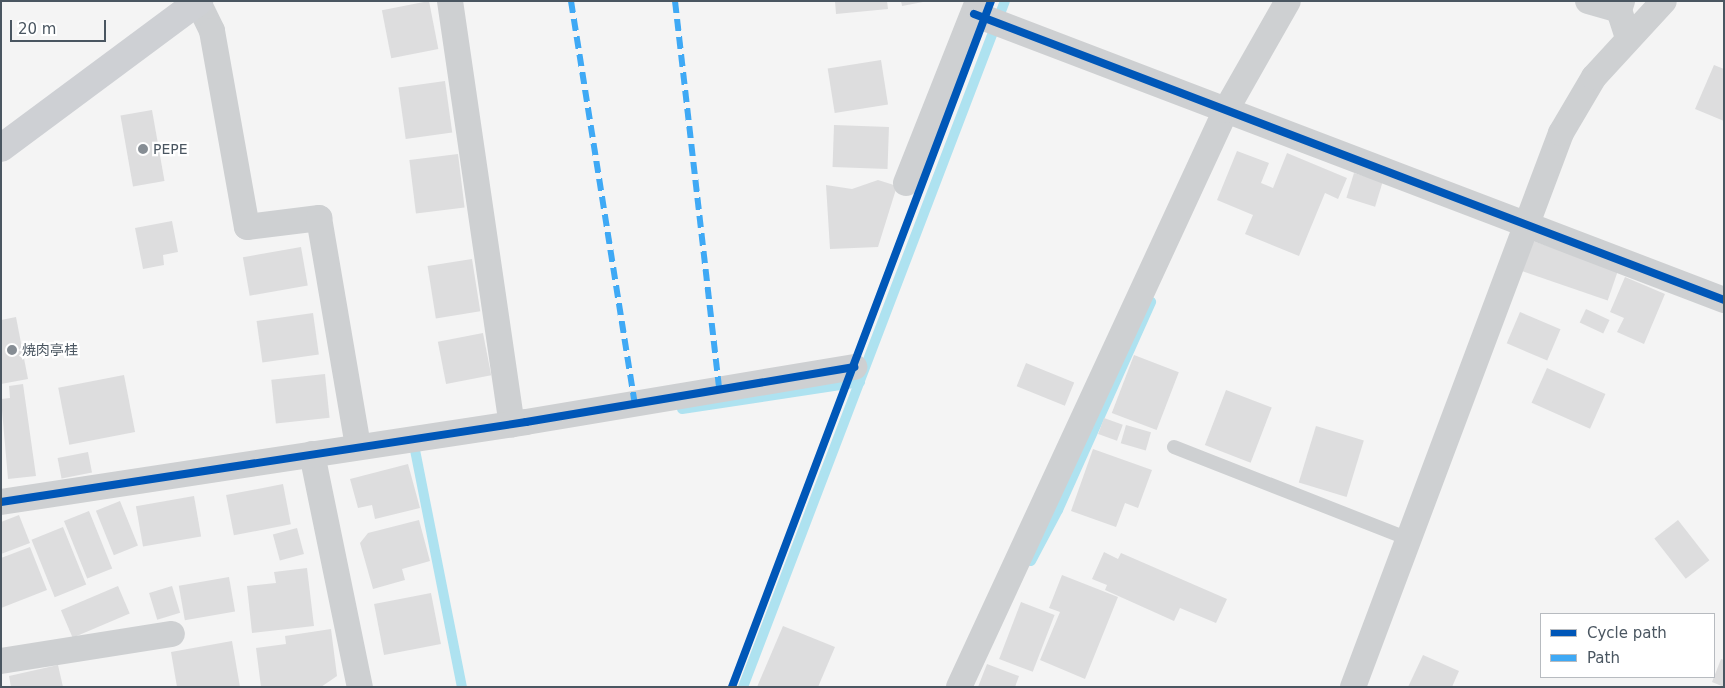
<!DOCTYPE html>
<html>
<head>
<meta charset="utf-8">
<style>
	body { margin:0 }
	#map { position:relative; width:1725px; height:688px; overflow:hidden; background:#f4f4f4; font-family:"DejaVu Sans","Noto Sans JP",sans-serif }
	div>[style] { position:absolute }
	.stream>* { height:10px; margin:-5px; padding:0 5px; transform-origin:5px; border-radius:5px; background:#aee2f0 }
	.building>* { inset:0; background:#ddddde; transform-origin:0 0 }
	.lane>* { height:14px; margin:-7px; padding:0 7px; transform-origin:7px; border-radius:7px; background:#ced0d2 }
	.street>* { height:26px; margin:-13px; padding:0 13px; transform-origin:13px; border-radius:13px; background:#ced0d2 }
	.secondary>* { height:28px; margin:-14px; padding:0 14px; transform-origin:14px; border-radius:14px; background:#ced0d4 }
	.quiet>* { height:6px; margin-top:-3px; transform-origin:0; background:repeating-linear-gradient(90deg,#3fa9f5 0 12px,transparent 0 18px) }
	.cycleway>* { height:8px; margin:-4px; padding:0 4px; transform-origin:4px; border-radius:4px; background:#0057b8 }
	.dots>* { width:14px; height:14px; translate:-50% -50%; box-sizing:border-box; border:2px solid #fff; border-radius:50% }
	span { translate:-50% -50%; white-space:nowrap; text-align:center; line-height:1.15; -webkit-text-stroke:4.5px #fff; paint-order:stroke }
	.poi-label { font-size:14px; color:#4a5661 }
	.left { translate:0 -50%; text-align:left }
	.frame { position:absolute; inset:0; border:2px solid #4a5661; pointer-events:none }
	.legend { position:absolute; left:1540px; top:613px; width:175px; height:65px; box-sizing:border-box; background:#fff; border:1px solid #b7bbc0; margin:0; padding:6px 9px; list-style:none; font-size:15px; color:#4a5661 }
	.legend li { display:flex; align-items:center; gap:10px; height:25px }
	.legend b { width:25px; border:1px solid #b7bbc0 }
	.scale { position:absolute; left:10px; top:20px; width:96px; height:22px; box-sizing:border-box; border:2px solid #4a5661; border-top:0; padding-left:6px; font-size:15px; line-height:18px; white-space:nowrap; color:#4a5661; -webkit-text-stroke:4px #fff; paint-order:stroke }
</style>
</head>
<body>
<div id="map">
	<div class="stream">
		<i style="left:682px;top:409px;width:180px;rotate:-8.6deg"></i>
		<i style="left:415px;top:450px;width:242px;rotate:78.8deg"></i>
		<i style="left:1031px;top:561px;width:58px;rotate:-62.1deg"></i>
		<i style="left:1058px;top:510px;width:228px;rotate:-65.9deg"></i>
		<i style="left:743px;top:687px;width:734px;rotate:-69.1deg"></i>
	</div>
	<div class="building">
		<i style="left:429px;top:1px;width:49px;height:48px;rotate:79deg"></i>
		<i style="clip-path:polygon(835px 1px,887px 1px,888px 9px,836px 14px)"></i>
		<i style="clip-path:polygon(901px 1px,923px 1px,923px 2px,902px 6px)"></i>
		<i style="left:881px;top:60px;width:45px;height:54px;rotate:81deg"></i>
		<i style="clip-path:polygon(1714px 65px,1724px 69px,1724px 121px,1695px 109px)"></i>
		<i style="left:445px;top:81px;width:52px;height:47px;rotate:82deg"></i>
		<i style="left:152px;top:110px;width:72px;height:32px;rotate:80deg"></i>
		<i style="left:834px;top:125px;width:55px;height:42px;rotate:2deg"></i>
		<i style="clip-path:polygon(1237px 151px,1269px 163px,1261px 183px,1273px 188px,1287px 153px,1347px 178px,1338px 199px,1325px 193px,1299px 256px,1245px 234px,1253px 215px,1217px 200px)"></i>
		<i style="left:458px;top:154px;width:54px;height:49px;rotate:83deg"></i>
		<i style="left:1354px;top:173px;width:30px;height:26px;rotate:17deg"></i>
		<i style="clip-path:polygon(878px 180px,897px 186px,878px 247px,830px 249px,826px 185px,852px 189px)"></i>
		<i style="clip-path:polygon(172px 221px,178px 252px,163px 255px,164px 265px,143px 269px,135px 228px)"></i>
		<i style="left:1533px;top:241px;width:90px;height:32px;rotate:19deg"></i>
		<i style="left:301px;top:247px;width:39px;height:59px;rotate:80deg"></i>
		<i style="left:472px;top:259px;width:53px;height:45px;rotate:81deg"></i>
		<i style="clip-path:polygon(1625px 277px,1665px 294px,1644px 344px,1617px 332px,1624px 318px,1610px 312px)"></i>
		<i style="left:1586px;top:309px;width:26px;height:15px;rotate:25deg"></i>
		<i style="left:1520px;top:312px;width:44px;height:34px;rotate:23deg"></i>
		<i style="left:313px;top:313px;width:42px;height:57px;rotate:82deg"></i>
		<i style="clip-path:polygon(16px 317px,28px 379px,1px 384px,1px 320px)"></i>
		<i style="left:483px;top:333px;width:43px;height:46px;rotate:79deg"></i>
		<i style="left:1134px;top:355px;width:48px;height:62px;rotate:21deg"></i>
		<i style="left:1026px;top:363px;width:52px;height:25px;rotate:22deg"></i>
		<i style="left:1547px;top:368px;width:64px;height:38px;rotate:24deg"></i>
		<i style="left:325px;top:374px;width:44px;height:54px;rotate:84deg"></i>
		<i style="left:124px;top:375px;width:58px;height:67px;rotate:79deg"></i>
		<i style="clip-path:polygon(23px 384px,36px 476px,8px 479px,1px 399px,10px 398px,9px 386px)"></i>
		<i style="left:1226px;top:390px;width:49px;height:59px;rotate:21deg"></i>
		<i style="left:1104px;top:418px;width:20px;height:17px;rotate:20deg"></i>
		<i style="left:1126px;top:425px;width:26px;height:19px;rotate:16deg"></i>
		<i style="left:1316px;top:426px;width:50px;height:59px;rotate:17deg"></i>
		<i style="clip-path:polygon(1093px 449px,1152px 470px,1138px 508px,1125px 503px,1116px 527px,1071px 511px)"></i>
		<i style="left:88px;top:452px;width:21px;height:31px;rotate:79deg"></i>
		<i style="clip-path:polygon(408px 464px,420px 508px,375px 519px,372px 505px,358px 508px,350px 479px)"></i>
		<i style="left:283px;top:484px;width:41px;height:58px;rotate:79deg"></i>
		<i style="left:194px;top:496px;width:41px;height:59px;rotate:80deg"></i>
		<i style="left:120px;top:501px;width:48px;height:26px;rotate:68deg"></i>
		<i style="left:89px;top:511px;width:62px;height:27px;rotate:68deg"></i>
		<i style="clip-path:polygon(19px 515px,30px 543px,1px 554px,1px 522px)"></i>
		<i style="clip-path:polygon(419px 520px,430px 561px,402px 569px,405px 580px,373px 589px,360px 543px,368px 533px)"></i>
		<i style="left:1678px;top:520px;width:51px;height:30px;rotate:52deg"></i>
		<i style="left:63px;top:527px;width:62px;height:34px;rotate:68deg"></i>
		<i style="left:297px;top:528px;width:27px;height:25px;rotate:75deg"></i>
		<i style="clip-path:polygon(30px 547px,47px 590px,1px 608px,1px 558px)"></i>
		<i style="clip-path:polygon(1104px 552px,1118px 559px,1121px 553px,1227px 599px,1216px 623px,1180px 608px,1174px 621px,1105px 590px,1107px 585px,1092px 579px)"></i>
		<i style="clip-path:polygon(307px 568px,314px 626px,252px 633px,247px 586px,276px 583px,274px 572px)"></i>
		<i style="clip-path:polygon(1062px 575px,1118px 597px,1085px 679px,1040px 660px,1060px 612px,1049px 608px)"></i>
		<i style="left:229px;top:577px;width:35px;height:51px;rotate:80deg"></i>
		<i style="left:118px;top:586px;width:30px;height:62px;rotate:67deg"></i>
		<i style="left:172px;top:586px;width:28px;height:24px;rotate:73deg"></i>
		<i style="left:431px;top:593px;width:52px;height:58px;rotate:79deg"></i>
		<i style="left:1021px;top:602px;width:36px;height:61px;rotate:21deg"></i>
		<i style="clip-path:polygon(783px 626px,835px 647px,818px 687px,757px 687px)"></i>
		<i style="clip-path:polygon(331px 629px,337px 676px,321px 687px,261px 687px,256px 648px,286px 644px,285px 636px)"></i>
		<i style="clip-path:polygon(232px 641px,240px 687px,177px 687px,171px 652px)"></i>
		<i style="clip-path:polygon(1423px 655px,1459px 671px,1452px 687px,1408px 687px)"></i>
		<i style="clip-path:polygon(1721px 659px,1724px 660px,1724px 687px,1712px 682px)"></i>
		<i style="clip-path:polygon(987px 664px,1019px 676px,1015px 687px,978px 687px)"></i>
		<i style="clip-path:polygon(58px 665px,63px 687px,11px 687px,9px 676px)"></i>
	</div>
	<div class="lane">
		<i style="left:1174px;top:447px;width:252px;rotate:21.4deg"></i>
	</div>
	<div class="street">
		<i style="left:450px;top:1px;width:428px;rotate:81.7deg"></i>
		<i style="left:1588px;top:1px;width:32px;rotate:16deg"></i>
		<i style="left:1622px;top:1px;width:9px;rotate:108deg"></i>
		<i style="left:1619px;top:10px;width:28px;rotate:72deg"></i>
		<i style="left:198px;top:2px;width:32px;rotate:64deg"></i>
		<i style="left:212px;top:31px;width:199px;rotate:79.9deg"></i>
		<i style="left:247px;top:227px;width:73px;rotate:-7.1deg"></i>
		<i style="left:319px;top:218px;width:231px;rotate:80.3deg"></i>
		<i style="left:974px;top:14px;width:803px;rotate:20.87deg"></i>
		<i style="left:906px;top:183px;width:196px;rotate:-68.4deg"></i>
		<i style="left:312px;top:454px;width:238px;rotate:78.4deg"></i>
		<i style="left:1px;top:502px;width:531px;rotate:-8.66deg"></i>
		<i style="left:526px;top:422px;width:333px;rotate:-9.5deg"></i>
		<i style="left:1px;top:661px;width:173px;rotate:-9deg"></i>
		<i style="left:959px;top:687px;width:636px;rotate:-65.17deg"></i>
		<i style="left:1226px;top:110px;width:125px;rotate:-60.4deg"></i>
		<i style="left:1353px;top:687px;width:592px;rotate:-69.42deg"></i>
		<i style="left:1561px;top:133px;width:65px;rotate:-59.5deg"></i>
		<i style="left:1594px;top:77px;width:103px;rotate:-47.4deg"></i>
	</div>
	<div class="secondary">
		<i style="left:1px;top:148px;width:247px;rotate:-36.6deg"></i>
	</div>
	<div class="quiet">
		<i style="left:571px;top:1px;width:408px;rotate:81deg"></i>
		<i style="left:675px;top:1px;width:391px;rotate:83.5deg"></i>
	</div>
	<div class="cycleway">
		<i style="left:974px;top:14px;width:803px;rotate:20.87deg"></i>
		<i style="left:1px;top:502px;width:531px;rotate:-8.66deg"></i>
		<i style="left:526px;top:422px;width:333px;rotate:-9.5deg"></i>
		<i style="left:732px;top:687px;width:733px;rotate:-69.32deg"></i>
	</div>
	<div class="dots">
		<i style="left:143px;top:149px;background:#868d94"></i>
		<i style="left:12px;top:350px;background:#868d94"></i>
	</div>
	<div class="poi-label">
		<span class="left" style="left:153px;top:149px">PEPE</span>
		<span class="left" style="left:22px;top:350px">焼肉亭桂</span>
	</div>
	<div class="frame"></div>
	<ul class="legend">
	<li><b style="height:6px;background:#0057b8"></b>Cycle path</li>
	<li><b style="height:6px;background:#3fa9f5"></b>Path</li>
	</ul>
	<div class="scale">20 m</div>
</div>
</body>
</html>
